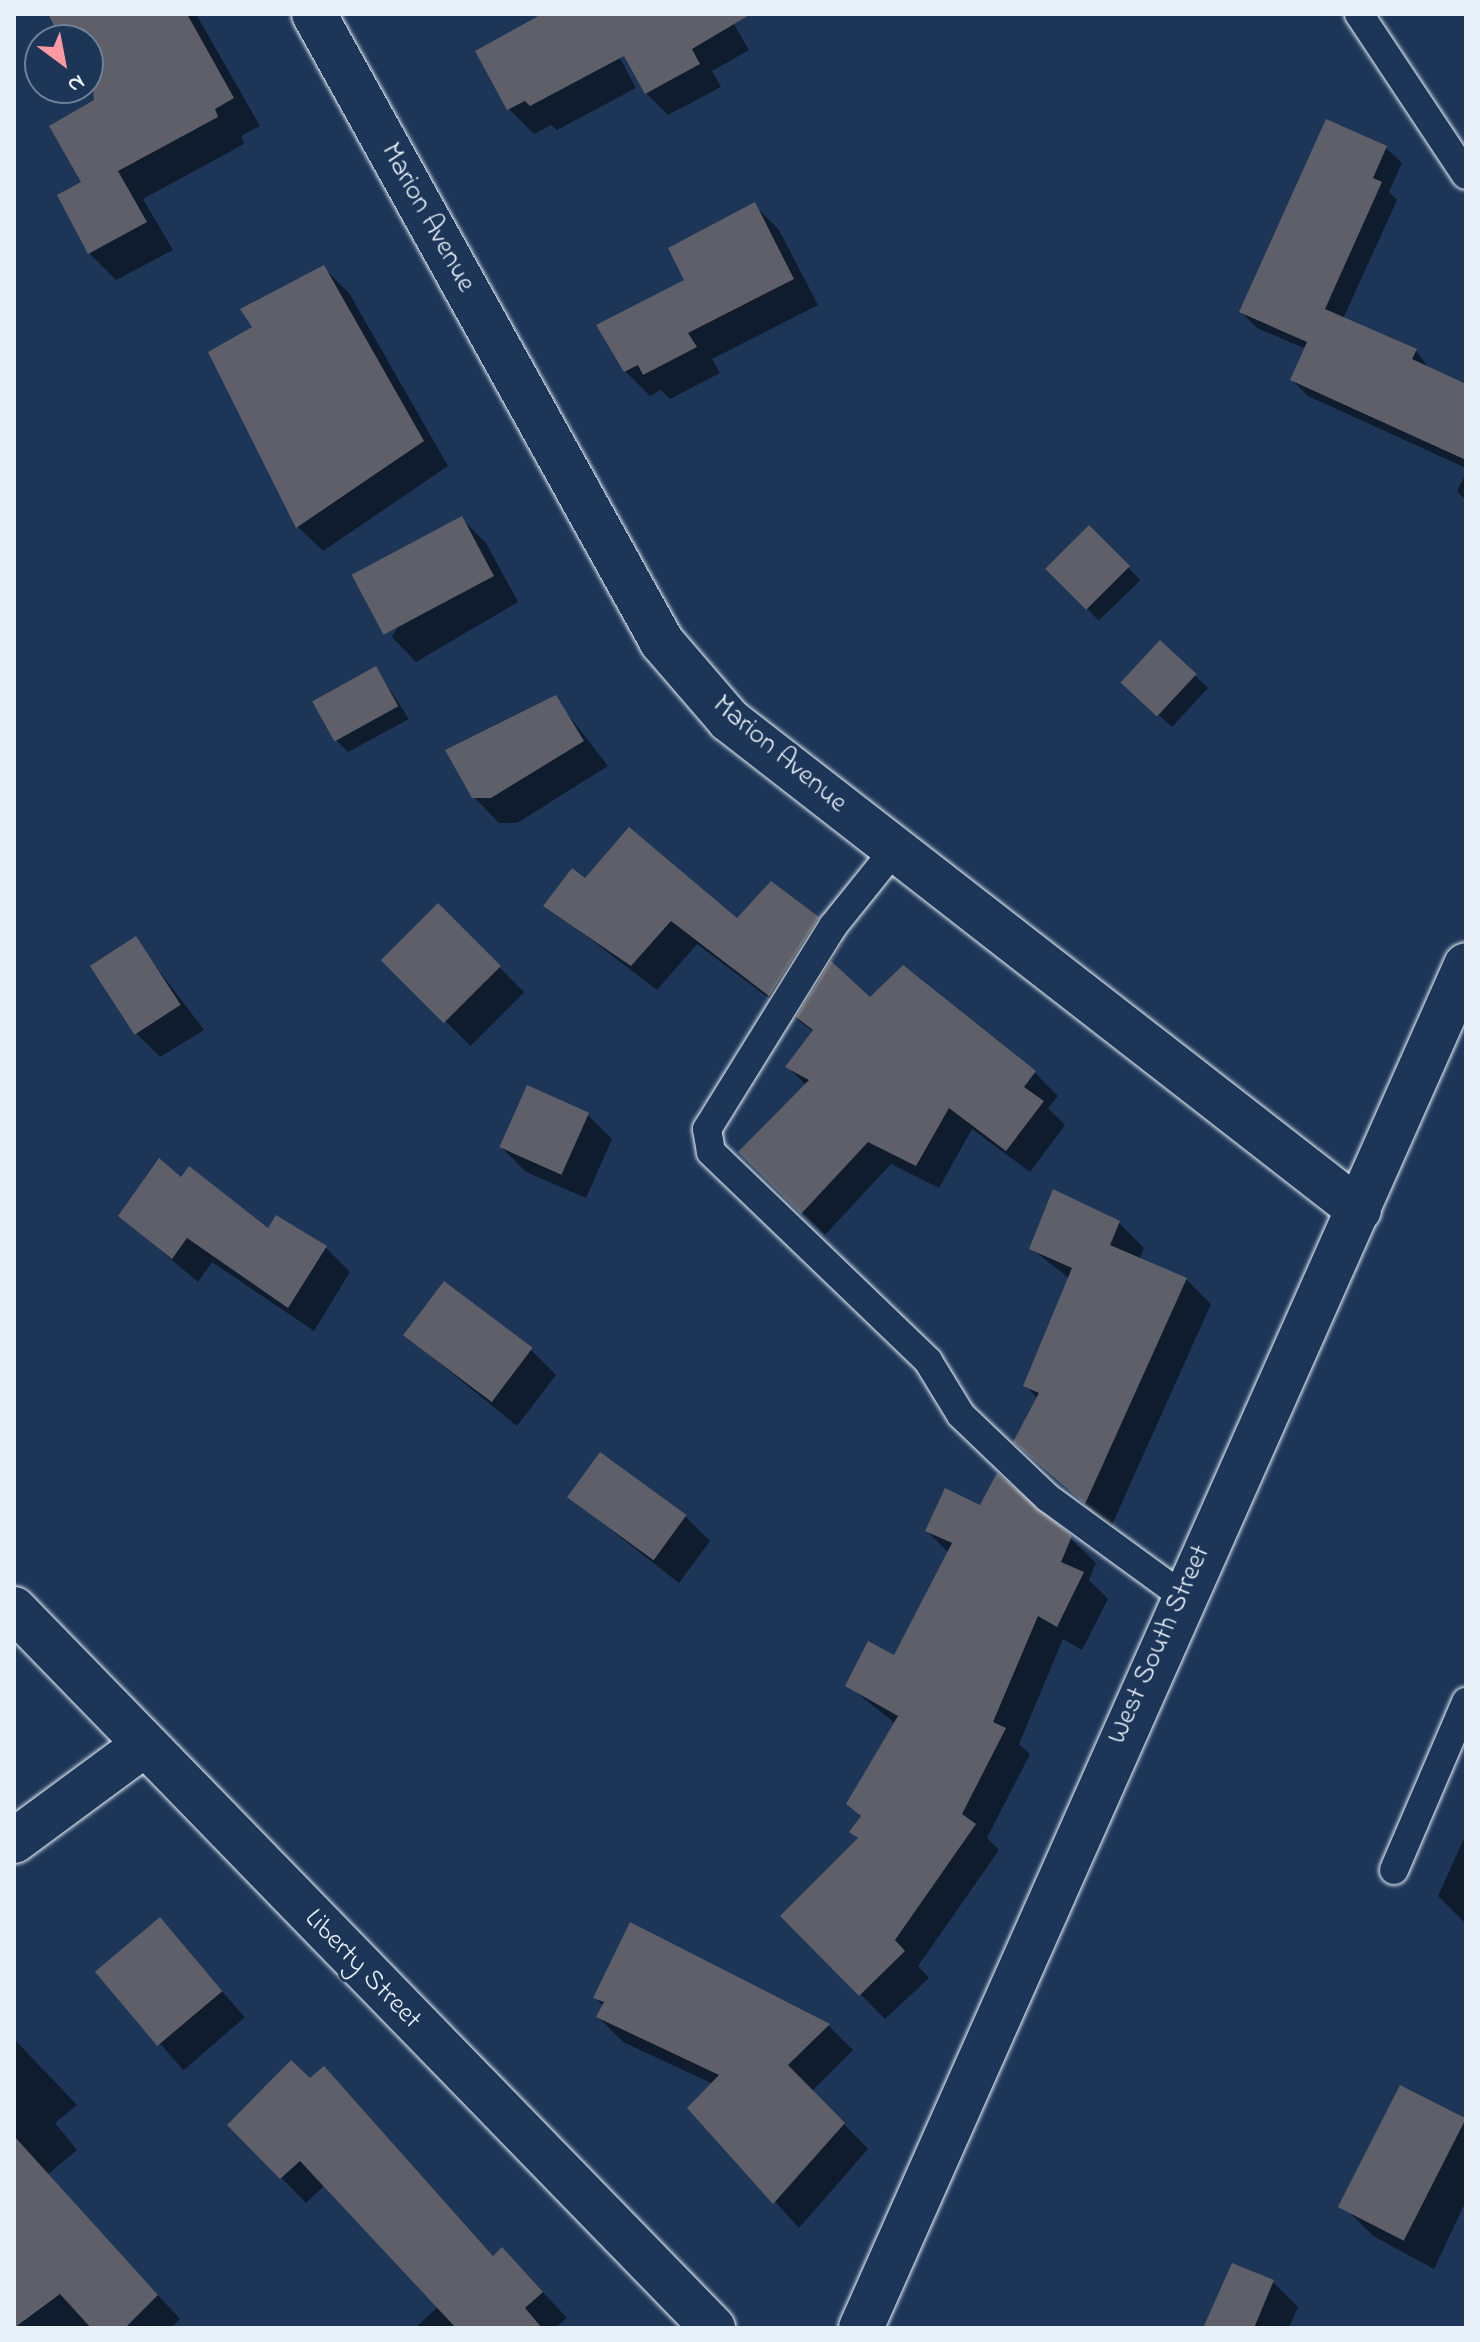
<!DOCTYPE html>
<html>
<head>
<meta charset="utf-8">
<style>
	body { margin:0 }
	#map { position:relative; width:1480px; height:2342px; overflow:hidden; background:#1d3557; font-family:"Indie Flower",sans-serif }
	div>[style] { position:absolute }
	.shadow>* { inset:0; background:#0007; transform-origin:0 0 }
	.building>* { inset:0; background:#5e5f68; transform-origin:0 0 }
	.roads { filter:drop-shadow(0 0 2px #e8f1f8) drop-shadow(0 0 2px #e8f1f8) }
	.service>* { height:28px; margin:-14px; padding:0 14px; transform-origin:14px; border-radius:14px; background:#1d3557 }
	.minor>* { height:44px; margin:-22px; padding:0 22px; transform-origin:22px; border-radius:22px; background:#1d3557 }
	.tertiary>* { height:44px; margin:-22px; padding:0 22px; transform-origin:22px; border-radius:22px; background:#1d3557 }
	span { translate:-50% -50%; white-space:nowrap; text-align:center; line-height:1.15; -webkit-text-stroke:6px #1d3557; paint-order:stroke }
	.street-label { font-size:28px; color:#e8f1f8 }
	.frame { position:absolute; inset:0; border:16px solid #e8f1f8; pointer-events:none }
	.north { position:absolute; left:24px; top:24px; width:80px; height:80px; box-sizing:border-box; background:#1d3557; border:2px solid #6e8097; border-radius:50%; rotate:148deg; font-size:22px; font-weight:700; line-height:32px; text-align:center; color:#e8f1f8 }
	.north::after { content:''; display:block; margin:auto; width:28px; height:36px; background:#ff9aa2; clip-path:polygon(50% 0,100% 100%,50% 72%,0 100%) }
</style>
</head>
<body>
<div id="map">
	<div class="shadow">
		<i style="clip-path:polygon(50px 14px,196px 14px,260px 126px,241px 136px,244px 144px,143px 199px,173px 250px,116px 280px,89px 253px,84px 183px,97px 100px,88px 84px,88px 40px,64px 40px)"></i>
		<i style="clip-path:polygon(547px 14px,596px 14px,636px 88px,557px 130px,551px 125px,534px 134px,509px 109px,478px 52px)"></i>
		<i style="clip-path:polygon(650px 14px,728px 14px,749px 50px,712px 71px,721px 87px,668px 115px,646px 93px,614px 34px)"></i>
		<i style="clip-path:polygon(1386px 148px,1402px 163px,1389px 192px,1397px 200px,1343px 319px,1416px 351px,1430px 370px,1466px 388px,1466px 468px,1308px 396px,1292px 380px,1306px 349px,1257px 328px,1241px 312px)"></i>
		<i style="clip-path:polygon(754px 205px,779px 230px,818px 305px,712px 359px,720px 373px,670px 399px,661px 390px,650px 396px,625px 371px,687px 281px)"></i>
		<i style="clip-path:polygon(324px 268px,349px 293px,448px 466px,323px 551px,298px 527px,255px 328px)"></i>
		<i style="clip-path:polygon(1466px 473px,1466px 501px,1457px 491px)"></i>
		<i style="clip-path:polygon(461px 518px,486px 543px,518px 602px,416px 662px,392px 637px)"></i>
		<i style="left:1089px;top:527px;width:74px;height:58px;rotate:46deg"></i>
		<i style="clip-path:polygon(1160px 643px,1208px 688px,1172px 727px,1132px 691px)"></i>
		<i style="clip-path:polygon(376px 668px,409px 719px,348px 752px,335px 739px)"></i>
		<i style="clip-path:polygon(555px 698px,608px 766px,517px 823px,499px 823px,474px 797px)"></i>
		<i style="clip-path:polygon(585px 881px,737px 921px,817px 918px,842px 943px,830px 963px,870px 1000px,903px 968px,1035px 1073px,1058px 1096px,1048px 1108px,1065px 1125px,1030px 1172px,972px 1129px,939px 1188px,891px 1164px,825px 1235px,741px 1152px,807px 1086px,788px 1067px,814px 1032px,697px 944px,657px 990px,546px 905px)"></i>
		<i style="left:438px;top:906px;width:122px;height:76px;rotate:45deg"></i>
		<i style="clip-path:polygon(135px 939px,204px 1030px,160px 1057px,135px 1032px)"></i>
		<i style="clip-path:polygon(587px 1114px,612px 1139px,586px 1198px,526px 1172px,501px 1147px)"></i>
		<i style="clip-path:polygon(181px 1180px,268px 1231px,325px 1247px,350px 1272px,314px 1331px,212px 1262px,198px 1282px,120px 1216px)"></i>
		<i style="clip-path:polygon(1054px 1192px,1119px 1223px,1144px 1248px,1139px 1260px,1186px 1279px,1211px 1304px,1111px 1527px,1016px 1441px,1038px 1399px,1025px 1385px,1070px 1279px,1032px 1249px)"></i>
		<i style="clip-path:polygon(405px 1335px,531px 1350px,556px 1375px,517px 1426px)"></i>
		<i style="clip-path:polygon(569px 1497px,685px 1516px,710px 1541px,679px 1583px)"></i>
		<i style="clip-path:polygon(981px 1507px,1070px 1538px,1096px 1563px,1089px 1580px,1108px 1599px,1082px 1650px,1063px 1639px,1019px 1744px,1030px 1754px,987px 1838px,999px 1850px,918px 1966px,929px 1978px,885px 2019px,783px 1916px,859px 1839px,851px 1832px,862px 1818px,849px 1804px,896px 1724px,847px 1685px,894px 1658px,949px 1553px,927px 1531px)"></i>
		<i style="clip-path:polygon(1466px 1834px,1466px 1924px,1438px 1896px)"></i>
		<i style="left:160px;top:1920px;width:129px;height:81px;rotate:49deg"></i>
		<i style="clip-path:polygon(631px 1925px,829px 2026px,853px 2050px,812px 2091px,868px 2149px,799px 2228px,690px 2108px,713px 2084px,623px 2042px,598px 2017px,604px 2006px,595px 1998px)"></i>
		<i style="clip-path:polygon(14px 2039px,77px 2105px,55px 2123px,77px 2150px,22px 2196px,14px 2187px)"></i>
		<i style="clip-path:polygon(310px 2081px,349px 2094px,494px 2257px,527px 2275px,567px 2318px,555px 2328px,415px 2328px,439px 2306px,325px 2185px,306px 2203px,230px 2125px)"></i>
		<i style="clip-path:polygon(1401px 2088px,1466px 2121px,1466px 2201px,1434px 2269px,1373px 2236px,1348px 2211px)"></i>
		<i style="clip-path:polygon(91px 2222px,180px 2319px,171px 2328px,14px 2328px,14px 2249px)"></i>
		<i style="clip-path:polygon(1273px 2282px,1298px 2307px,1289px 2328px,1205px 2328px)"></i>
	</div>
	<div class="building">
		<i style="clip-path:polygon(48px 14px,187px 14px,234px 98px,215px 109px,218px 117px,118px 171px,147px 222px,88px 254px,57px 195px,81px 182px,49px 126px,94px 100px,88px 40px,62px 40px)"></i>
		<i style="clip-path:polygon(542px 14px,751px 14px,692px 49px,700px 64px,645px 94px,624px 56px,530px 106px,525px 101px,507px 110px,475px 51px)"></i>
		<i style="clip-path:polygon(1326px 119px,1387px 146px,1373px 178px,1382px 182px,1325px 309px,1417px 349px,1412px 359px,1466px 384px,1466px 460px,1290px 380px,1307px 342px,1239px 312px)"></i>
		<i style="clip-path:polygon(755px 202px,794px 279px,688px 333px,697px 347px,643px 375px,638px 365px,624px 372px,596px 325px,684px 280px,668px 248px)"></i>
		<i style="clip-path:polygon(324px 265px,424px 441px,296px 528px,208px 352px,252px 327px,240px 309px)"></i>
		<i style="left:462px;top:516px;width:68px;height:125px;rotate:62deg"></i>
		<i style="left:1089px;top:525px;width:58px;height:62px;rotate:45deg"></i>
		<i style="left:1160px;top:640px;width:50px;height:58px;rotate:43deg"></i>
		<i style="left:376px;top:666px;width:46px;height:73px;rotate:61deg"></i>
		<i style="clip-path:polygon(556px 695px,584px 741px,491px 798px,472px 798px,445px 750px)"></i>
		<i style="clip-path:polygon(629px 827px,737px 918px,771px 881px,819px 917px,769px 996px,671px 921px,631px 966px,543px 906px,572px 868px,585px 878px)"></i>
		<i style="left:438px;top:903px;width:89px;height:81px;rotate:45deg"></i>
		<i style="left:136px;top:936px;width:82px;height:55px;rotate:57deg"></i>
		<i style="clip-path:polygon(831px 961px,870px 997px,903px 965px,1036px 1071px,1024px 1087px,1044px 1101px,1006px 1151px,949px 1108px,916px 1166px,868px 1142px,801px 1214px,738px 1152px,809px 1080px,785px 1067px,813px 1030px,796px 1017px)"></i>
		<i style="left:527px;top:1085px;width:68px;height:68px;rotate:24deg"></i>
		<i style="clip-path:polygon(159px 1158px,181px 1177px,189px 1166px,268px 1228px,276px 1215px,327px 1246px,288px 1308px,187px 1238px,172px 1259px,118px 1216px)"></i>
		<i style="clip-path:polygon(1053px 1189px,1120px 1221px,1110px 1245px,1187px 1278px,1085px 1504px,1013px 1442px,1039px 1393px,1023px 1386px,1072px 1268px,1029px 1249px)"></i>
		<i style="left:444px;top:1281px;width:111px;height:68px;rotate:37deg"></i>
		<i style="left:600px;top:1452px;width:107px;height:56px;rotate:36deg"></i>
		<i style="clip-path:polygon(997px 1473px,1072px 1536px,1061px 1562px,1084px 1572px,1057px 1627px,1038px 1616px,993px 1722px,1006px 1728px,962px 1814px,976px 1824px,895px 1940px,905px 1951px,859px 1996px,780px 1916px,858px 1838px,849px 1832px,861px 1816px,846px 1804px,898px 1716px,845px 1686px,868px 1641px,894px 1655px,952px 1543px,925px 1531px,945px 1488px,980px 1505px)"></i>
		<i style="left:160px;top:1917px;width:97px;height:85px;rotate:50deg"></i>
		<i style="clip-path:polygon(630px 1922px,830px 2024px,788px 2065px,845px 2123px,773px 2204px,687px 2108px,719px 2075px,596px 2017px,604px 2002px,593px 1998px)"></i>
		<i style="clip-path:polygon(291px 2060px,310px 2078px,324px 2066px,493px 2256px,502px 2247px,543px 2292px,525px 2308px,542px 2328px,456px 2328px,300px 2161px,280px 2179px,227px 2125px)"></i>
		<i style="left:1400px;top:2085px;width:74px;height:137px;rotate:27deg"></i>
		<i style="clip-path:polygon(14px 2136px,158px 2295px,125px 2328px,91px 2328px,60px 2294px,14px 2328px)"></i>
		<i style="clip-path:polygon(1232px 2263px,1274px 2280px,1254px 2328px,1203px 2328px)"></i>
	</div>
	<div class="roads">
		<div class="service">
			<i style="left:1359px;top:14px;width:193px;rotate:56.4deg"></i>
			<i style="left:895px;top:849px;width:99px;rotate:128.8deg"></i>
			<i style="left:833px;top:926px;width:239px;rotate:121.8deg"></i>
			<i style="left:707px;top:1129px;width:23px;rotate:80deg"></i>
			<i style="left:711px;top:1152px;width:301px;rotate:43.9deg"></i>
			<i style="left:928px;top:1361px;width:63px;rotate:58.6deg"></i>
			<i style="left:961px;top:1415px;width:120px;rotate:43.7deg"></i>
			<i style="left:1048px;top:1498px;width:165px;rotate:36.1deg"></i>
			<i style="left:1394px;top:1870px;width:183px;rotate:-66.8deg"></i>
		</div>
		<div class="minor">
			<i style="left:314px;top:14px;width:718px;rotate:61.01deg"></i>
			<i style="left:662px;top:642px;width:103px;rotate:49.3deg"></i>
			<i style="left:729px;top:720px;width:798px;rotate:37.87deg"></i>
			<i style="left:14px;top:1841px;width:160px;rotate:-36.4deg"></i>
			<i style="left:861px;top:2328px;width:1491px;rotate:-66.06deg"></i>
		</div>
		<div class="tertiary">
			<i style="left:14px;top:1609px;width:1003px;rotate:45.81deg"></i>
		</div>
	</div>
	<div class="street-label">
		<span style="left:427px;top:218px;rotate:61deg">Marion Avenue</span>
		<span style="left:779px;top:755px;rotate:40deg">Marion Avenue</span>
		<span style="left:1160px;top:1645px;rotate:-66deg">West South Street</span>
		<span style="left:362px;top:1970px;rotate:46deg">Liberty Street</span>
	</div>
	<div class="frame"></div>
	<div class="north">N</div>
</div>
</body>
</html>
